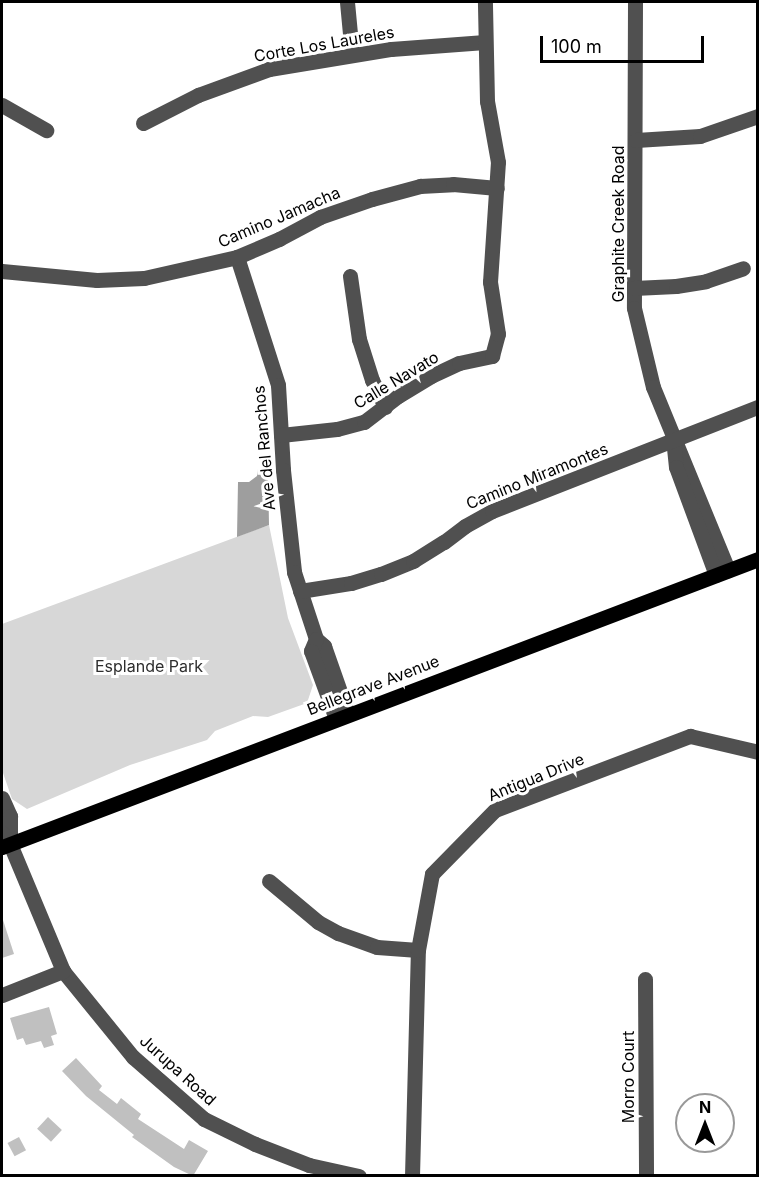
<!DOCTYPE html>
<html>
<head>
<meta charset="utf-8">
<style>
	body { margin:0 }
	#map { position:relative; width:759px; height:1177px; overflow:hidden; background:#fff; font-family:Inter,sans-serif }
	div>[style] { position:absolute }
	.green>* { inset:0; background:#d7d7d7 }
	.water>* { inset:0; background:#9e9e9e }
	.building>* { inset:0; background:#c0c0c0; transform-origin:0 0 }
	.minor>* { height:15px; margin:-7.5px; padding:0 7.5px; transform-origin:7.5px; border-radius:7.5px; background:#505050 }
	.major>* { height:15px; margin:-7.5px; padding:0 7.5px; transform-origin:7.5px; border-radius:7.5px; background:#000 }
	span { translate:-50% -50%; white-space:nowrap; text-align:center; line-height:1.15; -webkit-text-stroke:6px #fff; paint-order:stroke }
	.street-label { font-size:16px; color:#000 }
	.park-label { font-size:16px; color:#2e2e2e }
	.frame { position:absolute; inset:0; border:3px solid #000; pointer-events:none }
	.north { position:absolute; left:675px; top:1093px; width:60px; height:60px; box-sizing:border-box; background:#fff; border:2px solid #999; border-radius:50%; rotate:0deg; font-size:16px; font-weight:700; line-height:24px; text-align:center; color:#000 }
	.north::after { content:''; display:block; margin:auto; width:21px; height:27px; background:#000; clip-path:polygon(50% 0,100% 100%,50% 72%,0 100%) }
	.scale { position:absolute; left:540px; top:36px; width:164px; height:27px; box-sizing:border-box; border:3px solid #000; border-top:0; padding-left:8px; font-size:18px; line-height:21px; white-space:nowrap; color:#000; -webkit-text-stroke:4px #fff; paint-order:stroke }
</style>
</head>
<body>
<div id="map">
	<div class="green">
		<i style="clip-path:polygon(269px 525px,288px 618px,313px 685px,307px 703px,268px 717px,253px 716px,215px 731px,207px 740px,130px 765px,27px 809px,12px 799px,2px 770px,2px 624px)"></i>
	</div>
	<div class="water">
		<i style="clip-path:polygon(258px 468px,268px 468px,269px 525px,237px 537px,238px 482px,249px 482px,257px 476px)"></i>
	</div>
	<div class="building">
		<i style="clip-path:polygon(3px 920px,14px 954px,2px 958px,2px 921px)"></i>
		<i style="clip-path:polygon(49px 1007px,57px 1034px,51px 1036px,54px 1045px,44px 1048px,41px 1041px,26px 1045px,23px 1038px,17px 1040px,10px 1018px)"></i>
		<i style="clip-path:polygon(76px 1058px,102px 1086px,99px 1090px,117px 1104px,121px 1098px,141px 1114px,138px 1119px,184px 1149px,189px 1140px,208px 1151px,193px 1176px,174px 1167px,132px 1137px,134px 1135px,86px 1096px,62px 1071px)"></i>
		<i style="left:48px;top:1117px;width:19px;height:16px;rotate:43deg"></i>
		<i style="left:19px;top:1137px;width:15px;height:13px;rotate:62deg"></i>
	</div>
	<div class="minor">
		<i style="left:347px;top:2px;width:53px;rotate:84.6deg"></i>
		<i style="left:635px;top:2px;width:306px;rotate:90.2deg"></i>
		<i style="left:634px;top:308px;width:81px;rotate:76.5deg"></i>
		<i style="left:653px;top:387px;width:198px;rotate:67.7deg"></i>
		<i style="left:2px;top:105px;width:51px;rotate:29.6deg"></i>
		<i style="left:143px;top:123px;width:62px;rotate:-27deg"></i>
		<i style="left:198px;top:95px;width:76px;rotate:-20.1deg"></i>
		<i style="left:269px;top:69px;width:124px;rotate:-9.3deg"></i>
		<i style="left:391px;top:49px;width:94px;rotate:-4.3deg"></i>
		<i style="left:636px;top:140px;width:64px;rotate:-3.6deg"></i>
		<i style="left:700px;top:136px;width:61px;rotate:-19deg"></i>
		<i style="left:237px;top:257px;width:134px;rotate:72.2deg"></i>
		<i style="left:278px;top:385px;width:85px;rotate:86.6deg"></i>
		<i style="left:283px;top:470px;width:103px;rotate:83.8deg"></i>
		<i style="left:294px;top:572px;width:71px;rotate:71.8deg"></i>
		<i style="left:316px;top:639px;width:11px;rotate:41deg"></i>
		<i style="left:324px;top:646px;width:72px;rotate:70.6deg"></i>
		<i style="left:2px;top:271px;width:95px;rotate:5.4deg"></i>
		<i style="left:97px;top:280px;width:47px;rotate:-2.4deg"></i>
		<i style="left:144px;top:278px;width:95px;rotate:-12.7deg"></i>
		<i style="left:237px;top:257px;width:46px;rotate:-23.2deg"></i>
		<i style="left:279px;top:239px;width:47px;rotate:-28.2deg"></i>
		<i style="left:320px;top:217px;width:55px;rotate:-19.1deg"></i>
		<i style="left:372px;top:199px;width:50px;rotate:-15.2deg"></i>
		<i style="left:420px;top:186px;width:33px;rotate:-3deg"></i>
		<i style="left:453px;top:184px;width:44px;rotate:5.2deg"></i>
		<i style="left:350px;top:276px;width:64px;rotate:81.9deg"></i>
		<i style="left:359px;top:339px;width:43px;rotate:72.4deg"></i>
		<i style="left:372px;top:380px;width:30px;rotate:64deg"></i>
		<i style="left:634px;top:288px;width:42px;rotate:-2.7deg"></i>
		<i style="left:676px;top:286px;width:30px;rotate:-9deg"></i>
		<i style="left:706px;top:281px;width:39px;rotate:-19deg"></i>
		<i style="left:281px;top:435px;width:56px;rotate:-6.1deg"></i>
		<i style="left:337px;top:429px;width:28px;rotate:-15deg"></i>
		<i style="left:364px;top:422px;width:43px;rotate:-37.4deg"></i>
		<i style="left:398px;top:396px;width:39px;rotate:-31deg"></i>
		<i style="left:431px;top:376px;width:31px;rotate:-25deg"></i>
		<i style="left:459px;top:363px;width:34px;rotate:-12deg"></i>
		<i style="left:492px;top:356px;width:23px;rotate:-75deg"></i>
		<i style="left:498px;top:334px;width:53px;rotate:-98.7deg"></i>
		<i style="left:490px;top:282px;width:120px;rotate:-86.2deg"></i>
		<i style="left:498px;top:162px;width:62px;rotate:-100.2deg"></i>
		<i style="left:487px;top:101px;width:99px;rotate:-91.2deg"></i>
		<i style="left:674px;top:448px;width:19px;rotate:84deg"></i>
		<i style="left:676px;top:467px;width:115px;rotate:69.7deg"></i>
		<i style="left:300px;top:591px;width:52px;rotate:-8.9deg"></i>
		<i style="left:351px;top:583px;width:31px;rotate:-17deg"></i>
		<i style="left:381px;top:574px;width:35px;rotate:-22deg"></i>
		<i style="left:413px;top:561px;width:36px;rotate:-32deg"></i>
		<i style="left:444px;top:542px;width:26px;rotate:-37deg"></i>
		<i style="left:465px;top:526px;width:31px;rotate:-29deg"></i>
		<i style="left:492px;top:511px;width:286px;rotate:-21.4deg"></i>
		<i style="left:316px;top:639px;width:13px;rotate:113deg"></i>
		<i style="left:311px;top:651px;width:72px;rotate:69.8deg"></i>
		<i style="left:2px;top:798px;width:20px;rotate:66deg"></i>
		<i style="left:10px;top:816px;width:28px;rotate:90deg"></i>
		<i style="left:2px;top:833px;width:14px;rotate:54deg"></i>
		<i style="left:10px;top:844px;width:138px;rotate:67.3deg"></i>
		<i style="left:63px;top:971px;width:111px;rotate:50.9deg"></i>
		<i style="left:133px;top:1057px;width:94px;rotate:41.1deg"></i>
		<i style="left:204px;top:1119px;width:57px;rotate:26.1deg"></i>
		<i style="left:255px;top:1144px;width:58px;rotate:21.3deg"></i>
		<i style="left:309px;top:1165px;width:51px;rotate:12.4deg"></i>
		<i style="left:269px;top:881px;width:64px;rotate:39.9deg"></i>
		<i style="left:318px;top:922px;width:23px;rotate:29deg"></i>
		<i style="left:338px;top:933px;width:41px;rotate:19.7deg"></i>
		<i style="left:377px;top:947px;width:41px;rotate:4.2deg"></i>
		<i style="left:645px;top:979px;width:197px;rotate:89.7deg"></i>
		<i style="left:2px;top:995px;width:66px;rotate:-21.5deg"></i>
		<i style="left:412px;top:1176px;width:226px;rotate:-88.5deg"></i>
		<i style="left:418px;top:950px;width:77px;rotate:-79.6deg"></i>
		<i style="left:432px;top:874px;width:90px;rotate:-45.5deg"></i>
		<i style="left:495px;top:810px;width:209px;rotate:-20.8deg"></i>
		<i style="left:690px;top:736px;width:70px;rotate:13.2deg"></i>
	</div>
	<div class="major">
		<i style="left:2px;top:847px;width:809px;rotate:-20.85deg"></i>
	</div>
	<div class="street-label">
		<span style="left:324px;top:44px;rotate:-10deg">Corte Los Laureles</span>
		<span style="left:279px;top:217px;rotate:-23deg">Camino Jamacha</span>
		<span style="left:618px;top:224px;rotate:-90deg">Graphite Creek Road</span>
		<span style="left:396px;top:380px;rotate:-31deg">Calle Navato</span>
		<span style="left:264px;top:448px;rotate:-95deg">Ave del Ranchos</span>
		<span style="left:537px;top:476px;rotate:-22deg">Camino Miramontes</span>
		<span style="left:373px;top:685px;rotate:-21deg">Bellegrave Avenue</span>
		<span style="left:536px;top:777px;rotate:-22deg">Antigua Drive</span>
		<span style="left:178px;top:1070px;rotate:42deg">Jurupa Road</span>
		<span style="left:628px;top:1077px;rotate:-90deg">Morro Court</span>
	</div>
	<div class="park-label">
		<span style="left:149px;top:666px">Esplande Park</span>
	</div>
	<div class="frame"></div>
	<div class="north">N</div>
	<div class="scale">100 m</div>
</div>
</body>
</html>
